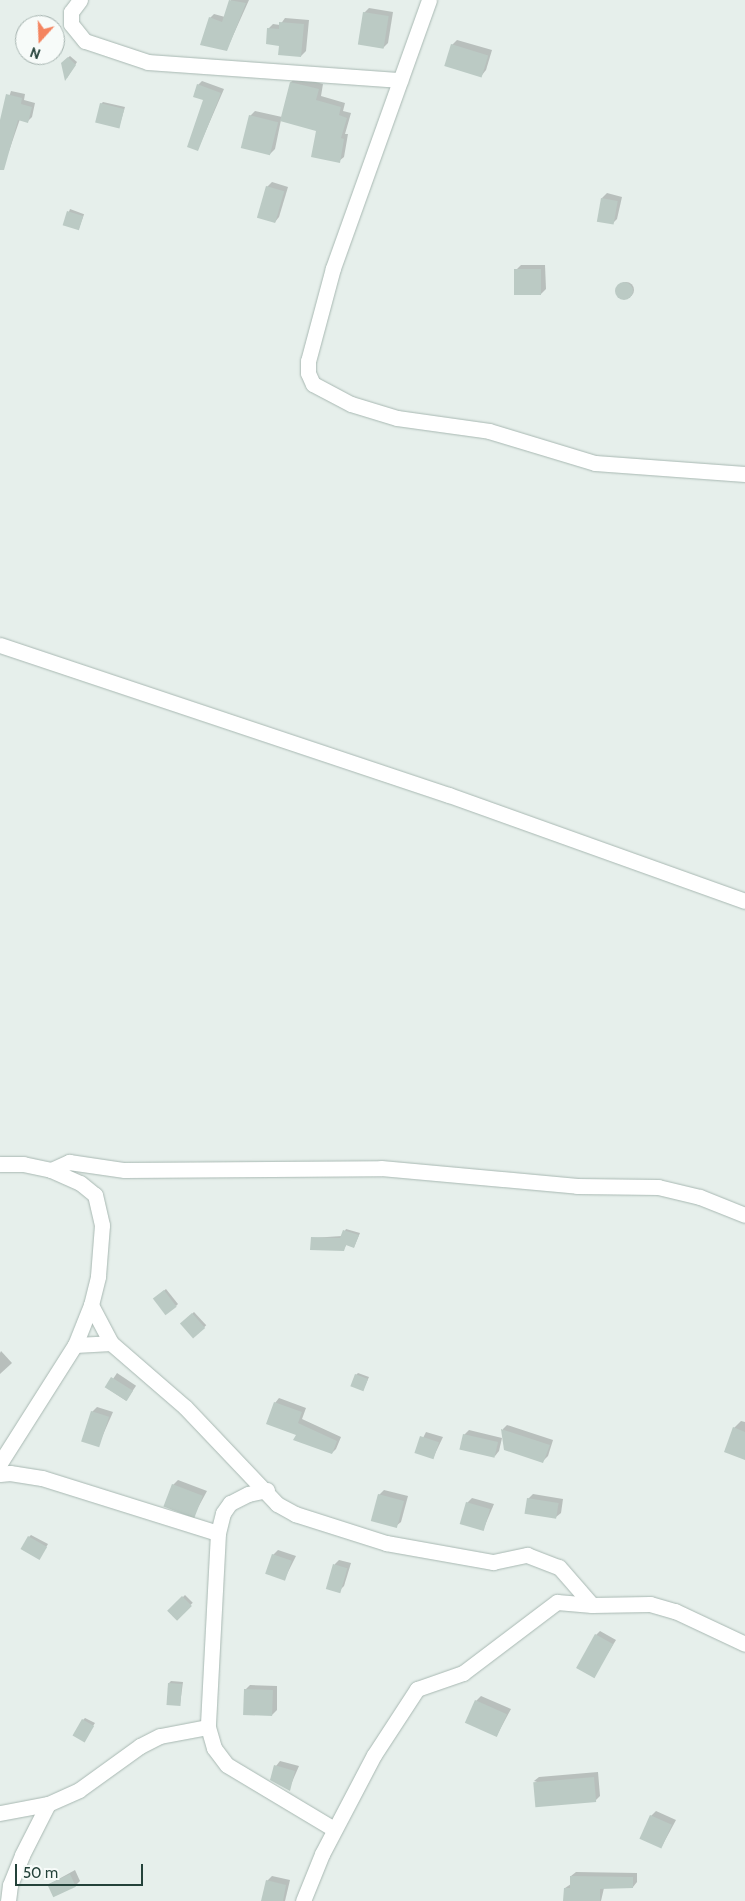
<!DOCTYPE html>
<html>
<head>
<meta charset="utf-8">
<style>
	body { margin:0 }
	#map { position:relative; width:745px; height:1901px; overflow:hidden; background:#e6efeb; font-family:Cabin,sans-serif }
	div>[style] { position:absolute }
	.shadow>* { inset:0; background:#0003; transform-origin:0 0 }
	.round { border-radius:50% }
	.building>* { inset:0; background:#bbcac4; transform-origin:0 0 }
	.roads { filter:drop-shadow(0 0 1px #a8b8b2) drop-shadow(0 0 1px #a8b8b2) }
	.minor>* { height:15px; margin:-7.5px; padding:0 7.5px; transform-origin:7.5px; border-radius:7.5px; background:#fff }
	span { translate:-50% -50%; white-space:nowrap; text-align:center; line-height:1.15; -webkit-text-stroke:4.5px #f7fbf9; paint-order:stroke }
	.north { position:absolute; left:15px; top:15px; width:50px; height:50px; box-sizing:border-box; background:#f7fbf9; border:1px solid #a3b1ad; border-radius:50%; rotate:200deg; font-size:14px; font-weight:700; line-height:20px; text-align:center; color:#24423a }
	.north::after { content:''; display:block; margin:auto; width:18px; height:22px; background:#f4845f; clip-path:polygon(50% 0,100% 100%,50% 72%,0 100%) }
	.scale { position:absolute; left:15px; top:1864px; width:128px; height:22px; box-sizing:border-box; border:2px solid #24423a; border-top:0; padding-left:6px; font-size:15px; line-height:18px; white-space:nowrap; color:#24423a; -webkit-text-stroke:4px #f7fbf9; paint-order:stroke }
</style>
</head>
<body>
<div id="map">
	<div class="shadow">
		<i style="clip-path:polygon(231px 0,249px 0,227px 49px,210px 18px,214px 14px,225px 17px)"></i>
		<i style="clip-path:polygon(369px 8px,393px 12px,388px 43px,383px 48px,364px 13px)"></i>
		<i style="clip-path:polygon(285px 18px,309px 20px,306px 51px,301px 56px,268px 29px,273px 24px,280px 25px)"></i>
		<i style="clip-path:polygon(457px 40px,492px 50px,486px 70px,482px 75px,452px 45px)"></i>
		<i style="clip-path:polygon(70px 56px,77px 62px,67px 78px,64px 61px)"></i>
		<i style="clip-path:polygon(296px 77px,323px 84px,321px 96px,345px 103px,343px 111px,351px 113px,345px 134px,348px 134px,344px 157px,339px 161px,317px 130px,281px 120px,275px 149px,270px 154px,250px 116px,255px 111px,282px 117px,291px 82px)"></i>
		<i style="clip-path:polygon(202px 81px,224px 89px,198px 149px,205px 100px,198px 85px)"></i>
		<i style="clip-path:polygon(11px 91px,25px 94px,24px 100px,35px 103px,32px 117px,28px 121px,20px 119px,9px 151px,0 149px,0 125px)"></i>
		<i style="clip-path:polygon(103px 102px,125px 107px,119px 127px,101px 104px)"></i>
		<i style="clip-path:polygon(272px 182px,288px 187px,279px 217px,275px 222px,267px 187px)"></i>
		<i style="clip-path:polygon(607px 193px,622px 197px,617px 219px,612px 224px,602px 198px)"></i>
		<i style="left:70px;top:209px;width:15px;height:16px;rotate:20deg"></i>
		<i style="clip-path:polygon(521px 265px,545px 265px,546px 289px,541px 294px,516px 270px)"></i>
		<i class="round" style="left:618px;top:282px;width:16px;height:16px"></i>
		<i style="clip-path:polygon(346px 1229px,360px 1233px,354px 1247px,347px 1244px,343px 1250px,312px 1238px,342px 1236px)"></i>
		<i style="clip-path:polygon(166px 1289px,178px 1304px,176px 1306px,156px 1297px)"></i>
		<i style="left:194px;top:1312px;width:18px;height:16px;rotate:47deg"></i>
		<i style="clip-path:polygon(1px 1351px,12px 1363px,0 1374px,0 1353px)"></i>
		<i style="left:117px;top:1373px;width:23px;height:18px;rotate:34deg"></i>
		<i style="clip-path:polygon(358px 1373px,369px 1377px,363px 1390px,356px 1375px)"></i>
		<i style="clip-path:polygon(279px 1398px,306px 1408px,302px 1419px,341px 1437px,336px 1449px,332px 1453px,298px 1435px,275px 1403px)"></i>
		<i style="clip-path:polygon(97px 1407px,113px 1412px,98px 1446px,92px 1412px)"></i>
		<i style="clip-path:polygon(741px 1421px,745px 1422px,745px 1458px,734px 1428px)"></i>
		<i style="clip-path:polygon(507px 1425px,553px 1440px,548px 1456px,543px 1461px,505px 1449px,503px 1429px)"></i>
		<i style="clip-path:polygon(469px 1430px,502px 1438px,499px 1451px,495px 1456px,464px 1435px)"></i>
		<i style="clip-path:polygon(426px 1432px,443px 1437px,433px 1458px,416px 1452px)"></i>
		<i style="clip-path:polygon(178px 1480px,207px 1491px,194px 1515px,173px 1485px)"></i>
		<i style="clip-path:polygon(384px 1490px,408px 1496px,401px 1522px,396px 1526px,379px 1495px)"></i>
		<i style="clip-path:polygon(533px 1494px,563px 1499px,561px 1513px,556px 1517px,528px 1499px)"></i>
		<i style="clip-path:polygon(472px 1498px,494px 1504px,483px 1530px,467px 1503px)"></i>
		<i style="clip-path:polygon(31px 1535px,48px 1544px,41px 1556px,29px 1537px)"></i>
		<i style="clip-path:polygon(278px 1550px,296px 1556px,284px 1580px,273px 1555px)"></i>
		<i style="clip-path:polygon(339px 1560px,351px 1563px,344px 1586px,339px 1591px,328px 1588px,335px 1564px)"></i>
		<i style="left:185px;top:1595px;width:11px;height:23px;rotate:45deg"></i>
		<i style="clip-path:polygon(600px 1631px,616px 1640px,593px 1677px,596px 1635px)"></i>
		<i style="clip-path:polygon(171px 1681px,183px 1682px,180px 1704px,169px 1683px)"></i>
		<i style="clip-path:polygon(250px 1685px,277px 1686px,277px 1710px,272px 1715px,245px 1690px)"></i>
		<i style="clip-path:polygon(481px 1696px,511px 1709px,497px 1735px,476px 1701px)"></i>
		<i style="clip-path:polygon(85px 1718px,95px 1723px,85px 1738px,83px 1720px)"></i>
		<i style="clip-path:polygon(280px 1761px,299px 1766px,289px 1789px,276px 1766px)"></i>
		<i style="clip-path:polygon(598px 1772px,600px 1796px,595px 1801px,534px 1781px,539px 1777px)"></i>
		<i style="clip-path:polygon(656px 1811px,676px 1820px,662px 1846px,651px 1816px)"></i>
		<i style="clip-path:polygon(75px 1870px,80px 1881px,75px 1886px,48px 1885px)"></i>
		<i style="clip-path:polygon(576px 1872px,637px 1873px,637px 1882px,633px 1887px,604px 1888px,601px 1901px,565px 1901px,565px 1888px,571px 1884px,571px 1876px)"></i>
		<i style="clip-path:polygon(272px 1876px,290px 1880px,285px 1901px,266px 1901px,267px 1881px)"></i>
	</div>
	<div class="building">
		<i style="clip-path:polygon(229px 0,246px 3px,227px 51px,200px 45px,209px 17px,222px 22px)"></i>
		<i style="left:363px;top:12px;width:26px;height:33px;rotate:9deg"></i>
		<i style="clip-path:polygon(279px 22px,304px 24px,301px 57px,278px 55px,279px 46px,266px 44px,267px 28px,279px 29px)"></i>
		<i style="left:451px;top:44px;width:39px;height:23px;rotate:17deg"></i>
		<i style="clip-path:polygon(68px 57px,76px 65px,65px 81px,61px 63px)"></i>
		<i style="clip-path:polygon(290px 82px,319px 89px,316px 100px,341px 107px,339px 115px,347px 118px,341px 138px,344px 139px,340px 163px,311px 157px,316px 131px,280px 121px)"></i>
		<i style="clip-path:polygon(197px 84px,221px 93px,198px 151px,187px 147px,203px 100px,193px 97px)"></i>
		<i style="clip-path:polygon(6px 94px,22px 98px,21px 104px,32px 107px,28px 123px,18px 120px,4px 170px,0 170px,0 120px)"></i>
		<i style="left:100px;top:103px;width:25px;height:20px;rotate:14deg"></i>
		<i style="left:249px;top:115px;width:30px;height:34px;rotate:14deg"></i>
		<i style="left:266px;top:186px;width:19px;height:33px;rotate:16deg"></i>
		<i style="left:601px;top:198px;width:17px;height:24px;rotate:10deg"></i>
		<i style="left:67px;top:211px;width:17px;height:15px;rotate:17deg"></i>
		<i style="left:541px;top:269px;width:26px;height:27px;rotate:90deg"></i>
		<i class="round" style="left:615px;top:282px;width:18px;height:18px"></i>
		<i style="clip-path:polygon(343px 1230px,359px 1235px,354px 1248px,346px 1245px,344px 1251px,310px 1250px,311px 1237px,340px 1238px)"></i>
		<i style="left:164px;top:1290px;width:21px;height:14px;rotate:53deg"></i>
		<i style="left:192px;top:1313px;width:20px;height:16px;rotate:49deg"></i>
		<i style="left:355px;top:1374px;width:14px;height:13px;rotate:21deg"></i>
		<i style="left:111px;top:1377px;width:26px;height:12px;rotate:32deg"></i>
		<i style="clip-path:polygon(274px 1402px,302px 1412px,298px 1423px,337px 1441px,332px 1454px,293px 1440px,296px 1435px,266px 1424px)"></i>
		<i style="left:91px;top:1411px;width:19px;height:32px;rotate:18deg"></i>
		<i style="clip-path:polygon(733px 1427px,745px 1432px,745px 1460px,724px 1452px)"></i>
		<i style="clip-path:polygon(501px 1429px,550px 1445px,543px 1463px,504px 1450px)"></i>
		<i style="left:463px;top:1434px;width:36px;height:16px;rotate:13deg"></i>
		<i style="left:420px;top:1436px;width:20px;height:18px;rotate:18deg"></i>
		<i style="left:172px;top:1484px;width:33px;height:24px;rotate:21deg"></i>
		<i style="left:378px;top:1494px;width:27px;height:28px;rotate:15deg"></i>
		<i style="left:527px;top:1498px;width:32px;height:16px;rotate:9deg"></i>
		<i style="left:466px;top:1502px;width:25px;height:23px;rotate:16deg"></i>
		<i style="left:28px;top:1536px;width:22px;height:15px;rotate:30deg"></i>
		<i style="left:272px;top:1554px;width:21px;height:21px;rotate:19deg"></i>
		<i style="left:333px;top:1564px;width:15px;height:26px;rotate:16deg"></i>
		<i style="left:182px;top:1596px;width:14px;height:21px;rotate:45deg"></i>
		<i style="left:595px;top:1634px;width:21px;height:39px;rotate:29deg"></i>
		<i style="left:168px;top:1683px;width:14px;height:22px;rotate:4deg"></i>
		<i style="left:244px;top:1689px;width:29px;height:26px;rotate:2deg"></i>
		<i style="left:475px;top:1700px;width:35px;height:25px;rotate:24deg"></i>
		<i style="left:82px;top:1719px;width:14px;height:19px;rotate:30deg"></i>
		<i style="clip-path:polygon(274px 1765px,295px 1771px,290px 1791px,270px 1780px)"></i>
		<i style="left:594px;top:1777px;width:25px;height:61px;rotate:85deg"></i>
		<i style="left:650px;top:1815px;width:24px;height:26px;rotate:24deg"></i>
		<i style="left:70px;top:1874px;width:14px;height:25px;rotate:65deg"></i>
		<i style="clip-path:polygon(570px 1876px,633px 1877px,633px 1888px,600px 1889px,600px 1901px,563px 1901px,564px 1888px,570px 1888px)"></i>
		<i style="clip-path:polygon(266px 1880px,286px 1885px,283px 1901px,261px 1901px)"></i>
	</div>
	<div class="roads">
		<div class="minor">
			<i style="left:80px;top:0;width:15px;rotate:127deg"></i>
			<i style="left:71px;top:12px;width:12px;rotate:90deg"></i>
			<i style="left:71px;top:24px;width:22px;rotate:51deg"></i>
			<i style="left:85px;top:41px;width:66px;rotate:18.4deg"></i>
			<i style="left:148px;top:62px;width:253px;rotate:4.1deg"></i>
			<i style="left:429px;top:0;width:285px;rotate:109.7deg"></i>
			<i style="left:333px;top:268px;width:96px;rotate:105deg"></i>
			<i style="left:308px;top:361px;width:12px;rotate:90deg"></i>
			<i style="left:308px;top:373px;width:12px;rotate:66deg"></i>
			<i style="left:313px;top:384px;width:43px;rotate:27.8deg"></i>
			<i style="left:351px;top:404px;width:48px;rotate:16.9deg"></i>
			<i style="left:397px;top:418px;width:93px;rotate:8deg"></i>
			<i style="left:489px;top:431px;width:111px;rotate:16.8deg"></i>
			<i style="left:595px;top:463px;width:150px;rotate:4.2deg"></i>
			<i style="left:0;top:645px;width:473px;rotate:18.5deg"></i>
			<i style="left:449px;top:795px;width:314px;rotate:19.7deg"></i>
			<i style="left:0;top:1164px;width:23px"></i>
			<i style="left:23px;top:1164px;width:29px;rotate:12deg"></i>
			<i style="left:51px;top:1170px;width:20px;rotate:-24deg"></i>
			<i style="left:69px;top:1162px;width:56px;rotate:8.3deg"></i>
			<i style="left:124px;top:1170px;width:257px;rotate:-0.4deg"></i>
			<i style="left:381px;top:1168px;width:197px;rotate:5.2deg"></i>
			<i style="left:577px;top:1186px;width:81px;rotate:0.7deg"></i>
			<i style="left:658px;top:1187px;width:43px;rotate:13.4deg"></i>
			<i style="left:700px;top:1197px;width:48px;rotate:21.8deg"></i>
			<i style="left:91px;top:1305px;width:43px;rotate:62.2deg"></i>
			<i style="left:111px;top:1343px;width:98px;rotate:40.9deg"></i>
			<i style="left:185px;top:1407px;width:134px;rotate:46.5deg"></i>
			<i style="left:277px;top:1504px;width:21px;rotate:29deg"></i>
			<i style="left:295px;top:1514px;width:96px;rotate:17.7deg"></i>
			<i style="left:386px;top:1543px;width:109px;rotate:10.1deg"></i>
			<i style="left:493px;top:1562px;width:35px;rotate:-12deg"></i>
			<i style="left:527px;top:1555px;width:34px;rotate:21deg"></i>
			<i style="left:559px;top:1567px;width:50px;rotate:49deg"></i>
			<i style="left:75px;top:1345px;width:36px;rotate:-3deg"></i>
			<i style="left:0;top:1463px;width:140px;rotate:-57.6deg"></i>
			<i style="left:75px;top:1345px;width:43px;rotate:-68.2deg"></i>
			<i style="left:91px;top:1305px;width:30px;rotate:-76deg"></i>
			<i style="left:98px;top:1276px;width:51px;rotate:-85.5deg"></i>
			<i style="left:102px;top:1225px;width:31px;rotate:-103deg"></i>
			<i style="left:95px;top:1195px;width:19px;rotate:-141deg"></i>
			<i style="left:80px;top:1183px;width:32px;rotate:-156deg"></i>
			<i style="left:0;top:1474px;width:10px;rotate:-6deg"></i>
			<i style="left:10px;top:1473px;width:32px;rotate:9deg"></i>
			<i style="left:42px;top:1478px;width:184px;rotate:17.4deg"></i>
			<i style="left:267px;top:1490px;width:19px;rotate:168deg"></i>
			<i style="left:248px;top:1494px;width:20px;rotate:153deg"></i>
			<i style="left:230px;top:1503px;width:12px;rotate:125deg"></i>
			<i style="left:223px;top:1513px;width:21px;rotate:104deg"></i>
			<i style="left:218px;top:1533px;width:194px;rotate:93deg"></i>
			<i style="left:208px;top:1727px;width:22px;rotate:74deg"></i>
			<i style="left:214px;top:1748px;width:21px;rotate:53deg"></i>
			<i style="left:227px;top:1765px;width:125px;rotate:30.9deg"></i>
			<i style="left:0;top:1813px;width:49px;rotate:-10.6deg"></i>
			<i style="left:48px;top:1804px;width:34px;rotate:-24deg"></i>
			<i style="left:79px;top:1790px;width:75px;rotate:-35.8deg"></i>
			<i style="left:140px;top:1746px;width:22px;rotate:-27deg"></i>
			<i style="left:160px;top:1736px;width:49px;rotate:-10.6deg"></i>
			<i style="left:8px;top:1901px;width:16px;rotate:-83deg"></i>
			<i style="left:10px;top:1885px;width:32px;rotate:-68deg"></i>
			<i style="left:22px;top:1855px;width:57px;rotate:-63deg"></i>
			<i style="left:303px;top:1901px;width:51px;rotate:-68deg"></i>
			<i style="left:322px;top:1854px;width:112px;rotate:-62.3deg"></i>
			<i style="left:374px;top:1755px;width:79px;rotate:-56.9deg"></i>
			<i style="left:417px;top:1689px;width:49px;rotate:-19.2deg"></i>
			<i style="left:463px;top:1673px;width:118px;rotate:-37.1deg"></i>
			<i style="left:557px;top:1602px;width:35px;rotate:5deg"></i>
			<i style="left:592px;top:1605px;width:58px;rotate:-1deg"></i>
			<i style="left:650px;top:1604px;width:26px;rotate:16deg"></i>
			<i style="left:675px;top:1611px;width:77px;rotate:25.2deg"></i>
		</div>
	</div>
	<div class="north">N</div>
	<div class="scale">50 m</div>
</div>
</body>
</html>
